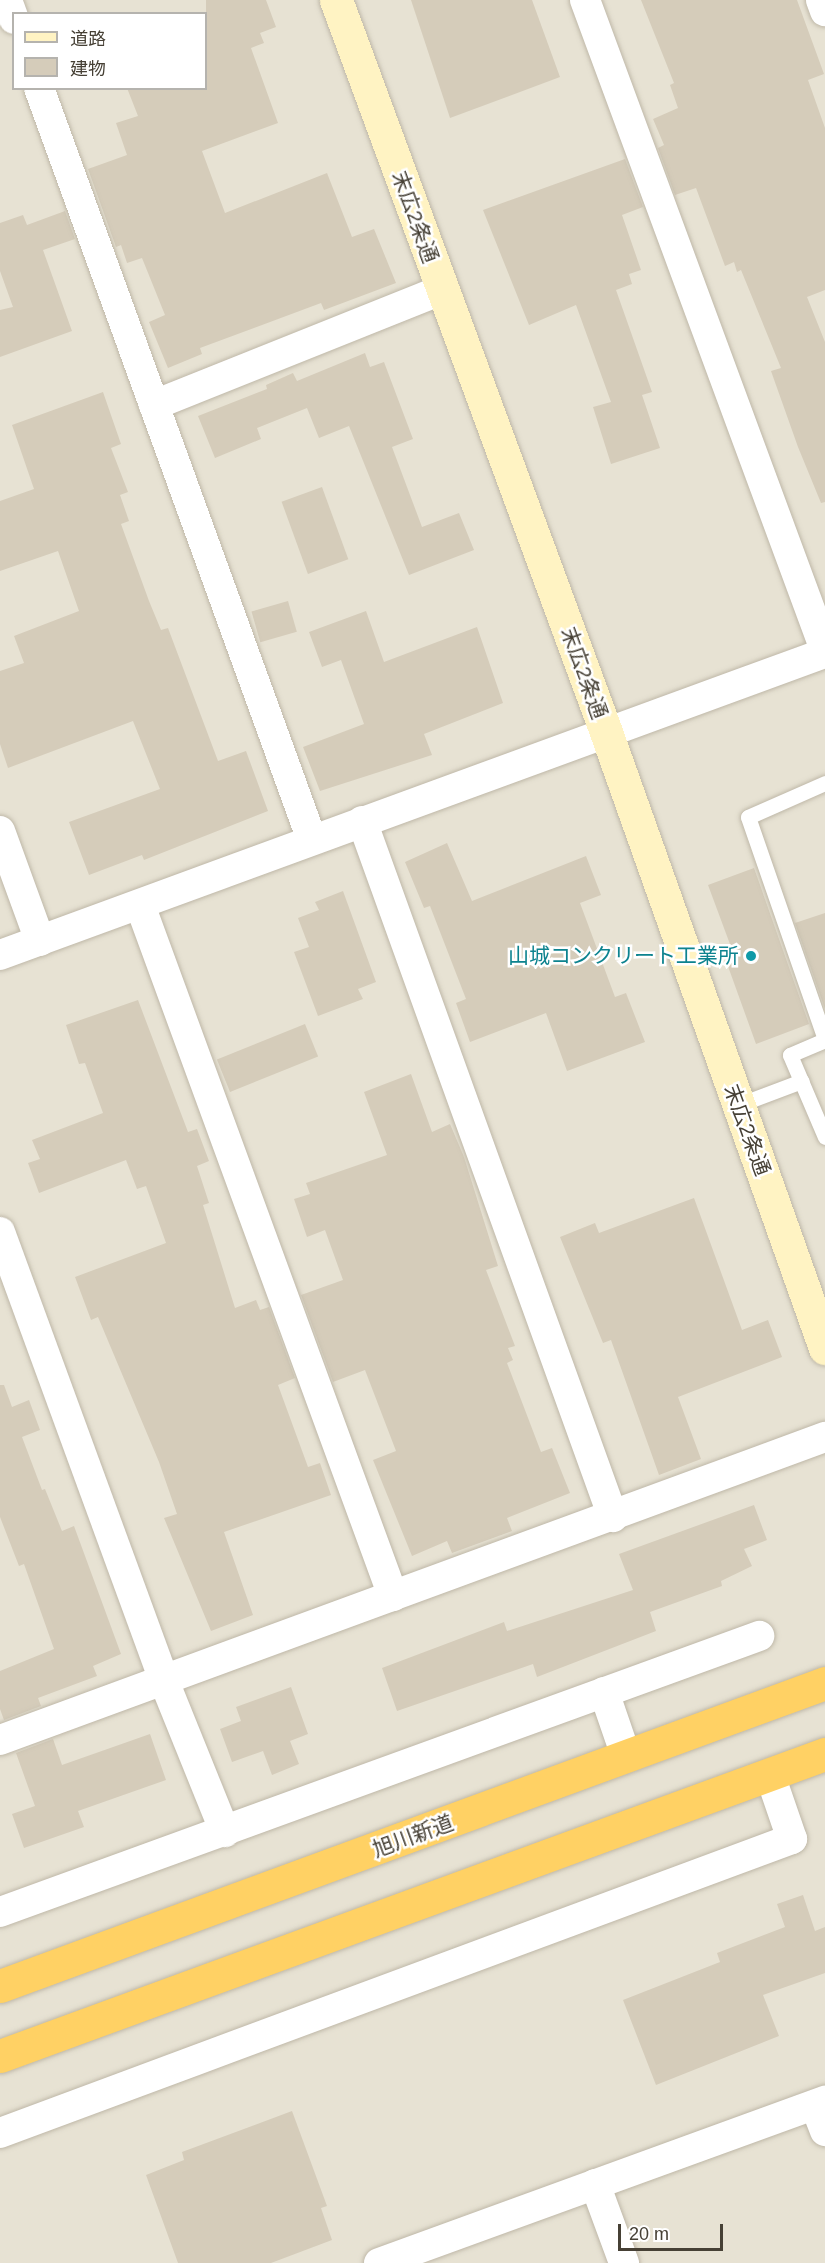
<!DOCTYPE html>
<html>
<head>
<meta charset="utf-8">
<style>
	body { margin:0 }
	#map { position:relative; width:825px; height:2263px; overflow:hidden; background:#f3efe5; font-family:Helvetica,"Noto Sans JP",sans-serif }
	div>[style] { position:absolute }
	.residential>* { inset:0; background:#e7e2d3 }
	.building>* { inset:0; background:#d5ccba; transform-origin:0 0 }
	.roads { filter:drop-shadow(0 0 2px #bfb8a8) drop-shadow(0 0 2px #bfb8a8) }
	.lane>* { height:15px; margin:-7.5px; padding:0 7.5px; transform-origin:7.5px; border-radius:7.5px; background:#fff }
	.street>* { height:30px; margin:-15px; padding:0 15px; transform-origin:15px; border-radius:15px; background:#fff }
	.secondary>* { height:33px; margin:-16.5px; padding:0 16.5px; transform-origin:16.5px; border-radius:16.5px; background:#fff3c3 }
	.highway>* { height:33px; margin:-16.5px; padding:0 16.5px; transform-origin:16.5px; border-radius:16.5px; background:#ffd164 }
	.dots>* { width:16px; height:16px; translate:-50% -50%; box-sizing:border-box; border:3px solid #fff; border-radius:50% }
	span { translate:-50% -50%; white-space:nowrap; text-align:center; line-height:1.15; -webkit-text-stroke:5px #fff; paint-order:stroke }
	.street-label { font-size:21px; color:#464035 }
	.culture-label { font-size:21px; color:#0d838f }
	.right { translate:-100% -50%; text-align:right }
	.legend { position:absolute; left:12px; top:12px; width:195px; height:78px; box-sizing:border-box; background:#fff; border:2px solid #b5b3ae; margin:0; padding:8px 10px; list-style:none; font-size:18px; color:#464035 }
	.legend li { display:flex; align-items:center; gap:12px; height:30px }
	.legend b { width:30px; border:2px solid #b5b3ae }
	.scale { position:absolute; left:618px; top:2224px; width:105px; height:27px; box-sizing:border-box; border:3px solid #464035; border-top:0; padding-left:8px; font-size:18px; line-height:21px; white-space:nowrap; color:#464035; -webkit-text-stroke:4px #fff; paint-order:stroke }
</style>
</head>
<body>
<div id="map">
	<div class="residential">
		<i style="clip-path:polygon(evenodd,0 0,825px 0,825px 2263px,0 2263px,0 0,14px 14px,206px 14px,206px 88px,14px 88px,14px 14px)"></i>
	</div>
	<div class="building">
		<i style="clip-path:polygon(206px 0,266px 0,276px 27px,260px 33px,264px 43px,251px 48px,278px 123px,202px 151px,225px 213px,327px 173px,352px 237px,374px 229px,396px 283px,324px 310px,321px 303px,200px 348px,202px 354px,168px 368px,149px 322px,165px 315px,142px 258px,127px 263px,121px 245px,116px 247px,88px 169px,127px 155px,116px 123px,138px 116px,127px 88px,206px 88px)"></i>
		<i style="clip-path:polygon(411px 0,532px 0,560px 77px,450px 118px)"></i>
		<i style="clip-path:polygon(641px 0,797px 0,824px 74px,808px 80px,825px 128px,825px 290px,807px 297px,825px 342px,825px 502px,821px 503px,798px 447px,771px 371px,781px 368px,741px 270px,737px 272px,734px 262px,725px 266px,696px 188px,675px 195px,658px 148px,664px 145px,653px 119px,678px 108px,670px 85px,674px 83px)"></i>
		<i style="clip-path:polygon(625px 159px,643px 207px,622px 215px,641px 270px,629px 274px,632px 284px,616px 290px,652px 392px,642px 395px,660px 448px,611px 464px,593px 407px,611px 402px,576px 305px,529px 325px,483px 210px)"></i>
		<i style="clip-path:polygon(65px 211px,75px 239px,43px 250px,72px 331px,0 357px,0 310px,13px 307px,0 271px,0 223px,23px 215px,27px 225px)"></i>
		<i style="clip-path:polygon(365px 353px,370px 367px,384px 362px,413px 439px,392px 447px,422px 527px,459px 513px,474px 550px,409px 575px,349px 426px,319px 438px,307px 408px,257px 428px,261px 439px,215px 458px,198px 416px,267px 389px,266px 385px,293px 373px,297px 381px)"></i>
		<i style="clip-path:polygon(103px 392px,121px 444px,111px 448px,128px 492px,120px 495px,129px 521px,121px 524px,149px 601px,161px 630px,168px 628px,218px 761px,246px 751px,268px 811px,144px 860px,142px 855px,89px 875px,69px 822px,160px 789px,133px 721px,8px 768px,0 744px,0 671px,24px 663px,14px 636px,79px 611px,58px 551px,0 571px,0 501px,34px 489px,12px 425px)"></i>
		<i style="left:322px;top:487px;width:77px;height:43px;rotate:70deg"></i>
		<i style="left:288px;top:601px;width:32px;height:38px;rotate:74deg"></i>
		<i style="clip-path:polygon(366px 611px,384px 662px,477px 627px,503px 703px,424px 734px,432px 755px,320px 791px,303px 747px,364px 724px,341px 660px,322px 667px,309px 632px)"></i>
		<i style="clip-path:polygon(447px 843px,472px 901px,586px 856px,601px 895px,580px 903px,615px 997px,626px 993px,645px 1042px,567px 1071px,546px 1013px,470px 1042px,456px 1003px,466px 999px,430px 906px,424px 908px,405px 862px)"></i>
		<i style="clip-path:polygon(754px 868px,809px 1024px,756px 1044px,725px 958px,734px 955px,708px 885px)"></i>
		<i style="clip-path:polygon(343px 891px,376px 982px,358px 989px,363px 999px,318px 1016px,294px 952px,309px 947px,298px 918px,319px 910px,315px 902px)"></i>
		<i style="clip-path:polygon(825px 913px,825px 1009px,795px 923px)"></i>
		<i style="clip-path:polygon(138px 1000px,188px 1132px,197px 1129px,209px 1161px,197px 1166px,209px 1203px,203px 1205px,235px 1308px,256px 1300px,260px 1310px,269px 1307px,295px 1378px,278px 1385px,308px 1467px,320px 1463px,331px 1495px,224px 1532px,253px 1615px,211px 1631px,164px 1518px,177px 1514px,159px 1462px,98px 1317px,91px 1320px,75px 1277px,166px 1243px,146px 1186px,137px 1189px,126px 1160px,39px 1193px,28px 1163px,40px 1159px,32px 1140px,103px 1113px,85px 1063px,79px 1064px,66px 1025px)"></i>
		<i style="left:305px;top:1024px;width:35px;height:95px;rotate:68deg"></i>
		<i style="clip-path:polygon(411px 1074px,432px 1132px,450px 1124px,464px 1157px,498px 1266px,486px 1270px,515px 1346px,508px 1348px,513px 1360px,507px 1363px,541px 1452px,552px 1448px,570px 1493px,507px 1518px,512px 1531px,452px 1553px,447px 1541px,412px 1556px,373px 1460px,396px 1451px,365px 1370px,333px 1382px,301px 1295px,343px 1280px,325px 1230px,307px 1237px,294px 1199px,310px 1194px,306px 1183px,387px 1155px,364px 1092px)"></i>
		<i style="clip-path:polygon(694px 1198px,742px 1330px,768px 1320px,782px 1357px,678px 1397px,701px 1459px,659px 1475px,611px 1340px,603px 1343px,560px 1237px,595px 1223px,599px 1233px)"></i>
		<i style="clip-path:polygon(0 1385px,4px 1385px,12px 1407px,29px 1400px,40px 1430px,22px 1437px,42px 1490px,45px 1489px,62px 1531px,74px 1526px,121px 1654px,93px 1666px,97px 1676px,38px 1698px,41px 1706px,4px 1720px,0 1709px,0 1671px,54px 1649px,24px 1564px,19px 1566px,0 1517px)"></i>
		<i style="clip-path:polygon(754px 1505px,767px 1540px,744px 1549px,752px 1566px,721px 1581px,722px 1586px,650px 1612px,656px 1631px,537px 1677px,533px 1664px,397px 1711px,382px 1668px,504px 1622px,507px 1631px,633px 1590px,619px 1554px)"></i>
		<i style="clip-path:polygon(291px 1687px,308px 1734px,290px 1741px,299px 1764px,272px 1775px,263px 1751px,232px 1762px,220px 1729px,241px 1721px,236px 1707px)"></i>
		<i style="clip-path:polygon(150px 1734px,166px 1780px,78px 1811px,84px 1827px,24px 1848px,12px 1814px,35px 1806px,16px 1753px,53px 1739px,62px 1765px)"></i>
		<i style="clip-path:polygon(803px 1895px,815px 1931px,825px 1927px,825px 1973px,763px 1995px,779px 2036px,656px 2085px,623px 2000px,720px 1962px,717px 1953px,785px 1927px,777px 1904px)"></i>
		<i style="clip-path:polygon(292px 2111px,327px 2206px,321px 2208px,332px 2240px,271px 2263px,178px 2263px,146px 2175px,184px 2160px,182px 2152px)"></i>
	</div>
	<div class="roads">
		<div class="lane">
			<i style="left:825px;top:783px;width:84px;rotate:156.2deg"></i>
			<i style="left:748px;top:817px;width:235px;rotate:70.9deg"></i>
			<i style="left:825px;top:1040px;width:38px;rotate:157deg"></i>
			<i style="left:790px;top:1055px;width:89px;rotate:66.9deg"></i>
			<i style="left:738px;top:1105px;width:68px;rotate:-20.6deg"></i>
		</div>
		<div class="street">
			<i style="left:7px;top:0;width:20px;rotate:70deg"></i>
			<i style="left:585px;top:0;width:693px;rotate:69.73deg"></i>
			<i style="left:821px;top:0;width:12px;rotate:70deg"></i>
			<i style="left:39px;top:88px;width:800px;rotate:70.05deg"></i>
			<i style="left:154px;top:405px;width:309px;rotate:-21.8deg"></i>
			<i style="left:362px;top:821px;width:740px;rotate:70.17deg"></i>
			<i style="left:0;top:831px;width:117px;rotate:70deg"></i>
			<i style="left:140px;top:905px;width:736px;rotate:69.89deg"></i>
			<i style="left:0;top:955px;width:879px;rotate:-20.11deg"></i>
			<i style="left:0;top:1232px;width:478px;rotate:69.9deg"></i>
			<i style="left:164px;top:1681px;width:163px;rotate:68deg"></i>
			<i style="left:604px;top:1692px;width:68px;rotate:71deg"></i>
			<i style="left:0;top:1740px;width:879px;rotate:-20.17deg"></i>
			<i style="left:0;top:1912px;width:808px;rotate:-19.98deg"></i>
			<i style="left:815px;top:2105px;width:28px;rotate:69deg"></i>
			<i style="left:0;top:2133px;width:845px;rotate:-20.37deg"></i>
			<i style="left:792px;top:1839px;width:68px;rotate:-109deg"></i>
			<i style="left:595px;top:2184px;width:84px;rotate:69.8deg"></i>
			<i style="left:379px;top:2263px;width:475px;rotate:-20deg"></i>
		</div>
		<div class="secondary">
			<i style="left:336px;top:0;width:780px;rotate:69.75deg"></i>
			<i style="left:606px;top:732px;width:654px;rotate:70.43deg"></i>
		</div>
		<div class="highway">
			<i style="left:0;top:1986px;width:879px;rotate:-20.17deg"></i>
			<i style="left:0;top:2056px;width:879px;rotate:-20.11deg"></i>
		</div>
	</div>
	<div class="dots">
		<i style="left:751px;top:956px;background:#0f9aa8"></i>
	</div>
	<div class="street-label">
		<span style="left:415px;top:217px;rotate:70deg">末広2条通</span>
		<span style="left:584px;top:673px;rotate:70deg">末広2条通</span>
		<span style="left:747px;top:1130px;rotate:70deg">末広2条通</span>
		<span style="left:413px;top:1836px;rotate:-20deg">旭川新道</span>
	</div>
	<div class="culture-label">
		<span class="right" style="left:739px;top:956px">山城コンクリート工業所</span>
	</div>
	<ul class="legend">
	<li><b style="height:8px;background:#fff3c3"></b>道路</li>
	<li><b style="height:16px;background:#d5ccba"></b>建物</li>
	</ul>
	<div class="scale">20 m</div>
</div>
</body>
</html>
